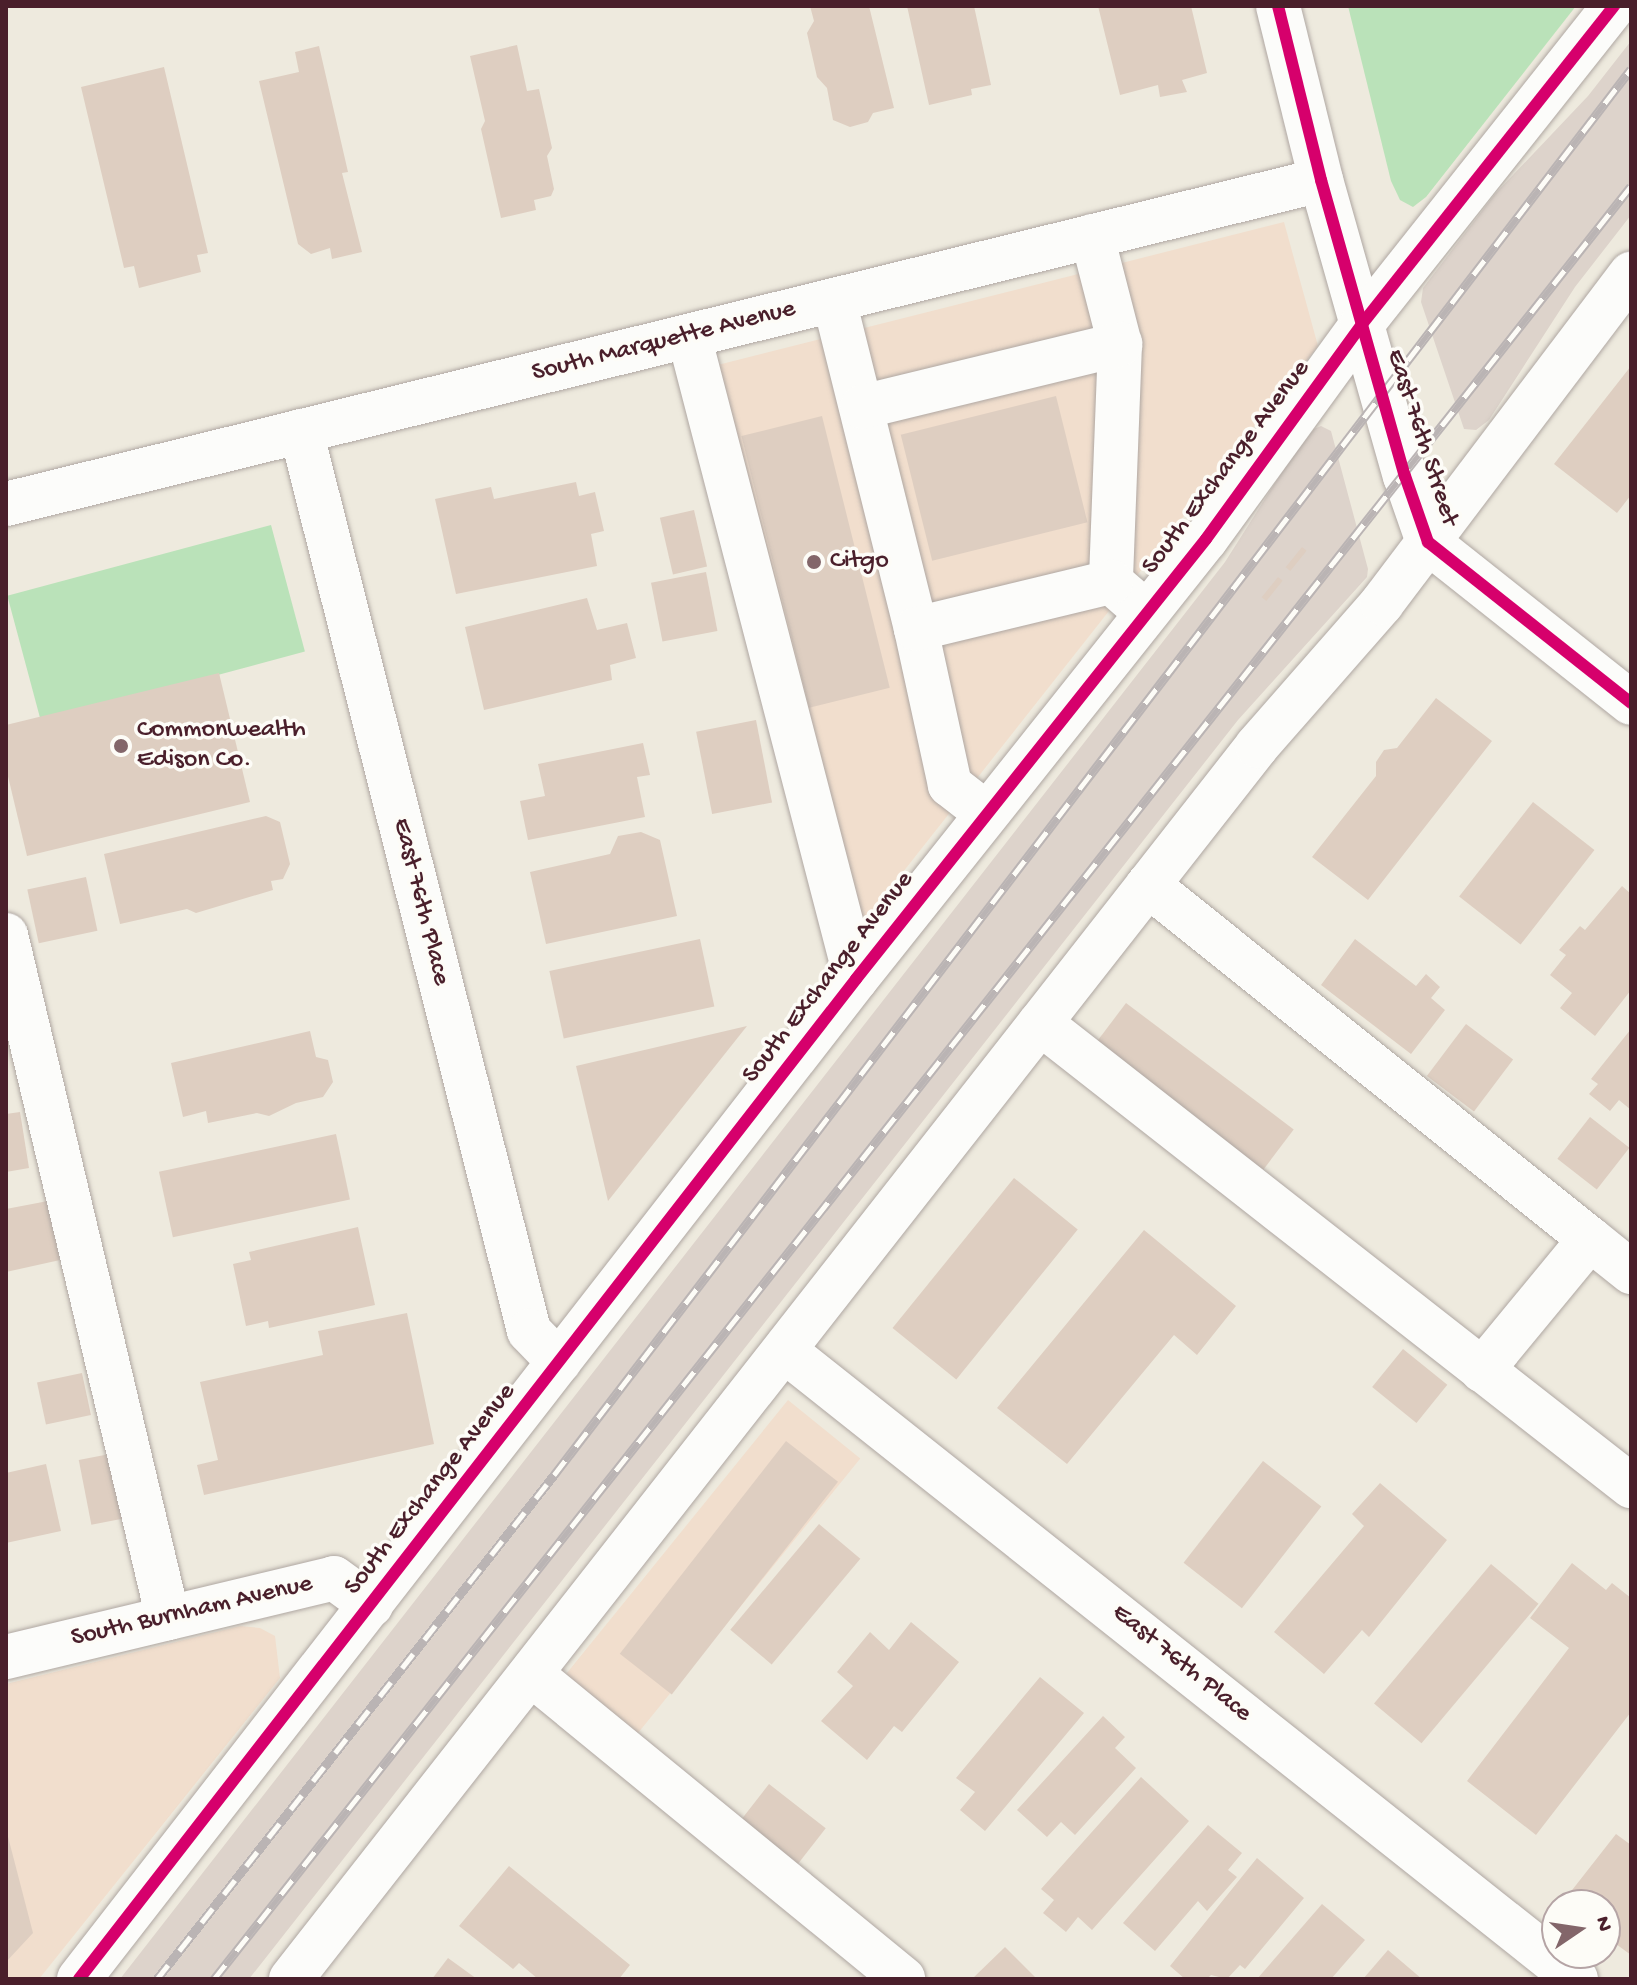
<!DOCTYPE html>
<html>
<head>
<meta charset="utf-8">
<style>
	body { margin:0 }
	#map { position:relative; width:1637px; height:1985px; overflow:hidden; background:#eeeade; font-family:"Gochi Hand",sans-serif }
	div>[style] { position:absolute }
	.built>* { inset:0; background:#f1decd; transform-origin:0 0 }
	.industrial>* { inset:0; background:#ddd3cb }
	.green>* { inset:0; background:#bae2b9; transform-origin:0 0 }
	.building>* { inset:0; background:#decec1; transform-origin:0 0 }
	.roads { filter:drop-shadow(0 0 2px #afa7a2) drop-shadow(0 0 2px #afa7a2) }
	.minor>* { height:44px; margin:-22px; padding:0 22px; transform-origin:22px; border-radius:22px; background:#fcfcfa }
	.rail>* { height:9px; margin-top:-4.5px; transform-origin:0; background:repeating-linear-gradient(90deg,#fdfcf7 0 18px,#bab4b4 0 36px); box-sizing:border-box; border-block:2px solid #bab4b4 }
	.cycleway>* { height:12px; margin:-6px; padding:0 6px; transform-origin:6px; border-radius:6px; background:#d6006c }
	.dots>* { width:22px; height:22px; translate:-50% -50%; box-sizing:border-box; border:4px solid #fdfcf7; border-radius:50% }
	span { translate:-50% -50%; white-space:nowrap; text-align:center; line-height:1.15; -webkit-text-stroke:7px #fdfcf7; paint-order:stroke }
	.street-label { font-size:26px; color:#4a1f2b }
	.poi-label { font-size:26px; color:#4a1f2b }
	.left { translate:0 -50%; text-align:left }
	.frame { position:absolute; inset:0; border:8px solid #4a1f2b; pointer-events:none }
	.north { position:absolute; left:1541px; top:1889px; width:80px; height:80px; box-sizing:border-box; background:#fdfcf7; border:2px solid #b5a4a5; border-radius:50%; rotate:77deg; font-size:22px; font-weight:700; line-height:32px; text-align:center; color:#4a1f2b }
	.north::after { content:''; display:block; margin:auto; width:28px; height:36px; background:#83666a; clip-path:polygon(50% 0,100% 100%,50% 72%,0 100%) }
</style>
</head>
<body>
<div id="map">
	<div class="built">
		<i style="clip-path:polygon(1284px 222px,1318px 346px,847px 943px,698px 370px)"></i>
		<i style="left:788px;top:1400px;width:93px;height:375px;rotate:39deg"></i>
		<i style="clip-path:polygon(240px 1626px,260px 1628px,275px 1636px,280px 1678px,39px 1979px,6px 1979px,6px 1684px)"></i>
	</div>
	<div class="industrial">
		<i style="clip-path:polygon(1631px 41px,1631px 215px,1575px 287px,1489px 420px,1476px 430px,1464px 429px,1421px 302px,1423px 288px,1495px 194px,1588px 96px)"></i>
		<i style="clip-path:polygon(1321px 426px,1331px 431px,1368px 569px,1367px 577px,1238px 720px,249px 1979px,120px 1979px,1225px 562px,1289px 461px,1314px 429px)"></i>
	</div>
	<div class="green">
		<i style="clip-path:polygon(1348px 6px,1576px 6px,1426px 197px,1413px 207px,1400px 200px,1391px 181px)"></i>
		<i style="left:271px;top:525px;width:131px;height:273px;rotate:75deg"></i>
	</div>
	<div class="building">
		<i style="clip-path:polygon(810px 6px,869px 6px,894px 108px,873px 113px,868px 122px,850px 127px,833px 120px,827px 88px,817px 77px,807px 33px,814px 21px)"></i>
		<i style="clip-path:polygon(907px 6px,974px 6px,991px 85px,971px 89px,972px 95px,929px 105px)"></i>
		<i style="clip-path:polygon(1098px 6px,1191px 6px,1207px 73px,1182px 80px,1187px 92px,1160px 97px,1158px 85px,1120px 95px)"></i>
		<i style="clip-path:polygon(517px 45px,527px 91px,539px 89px,552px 148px,547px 156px,554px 189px,551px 196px,534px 200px,536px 210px,501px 218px,481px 129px,485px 121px,470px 56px)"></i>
		<i style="clip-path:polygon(319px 46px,348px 172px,342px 173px,362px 252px,332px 259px,330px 248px,311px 254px,298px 244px,259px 81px,299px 72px,295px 52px)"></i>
		<i style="clip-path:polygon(164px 67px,208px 253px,197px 255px,201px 272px,139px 288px,134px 266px,124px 268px,81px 87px)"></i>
		<i style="clip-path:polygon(1631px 366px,1631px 495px,1617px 513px,1554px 464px)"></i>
		<i style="left:1056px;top:396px;width:130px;height:160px;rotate:76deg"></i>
		<i style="left:822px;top:416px;width:280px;height:83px;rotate:76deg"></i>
		<i style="clip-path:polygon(576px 482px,579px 496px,595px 492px,604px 531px,591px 534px,597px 566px,456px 594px,435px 499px,491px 487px,494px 499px)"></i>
		<i style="left:694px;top:510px;width:58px;height:35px;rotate:77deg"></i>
		<i style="left:1302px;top:547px;width:6px;height:26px;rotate:39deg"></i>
		<i style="left:706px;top:572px;width:60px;height:56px;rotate:79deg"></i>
		<i style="left:1278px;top:577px;width:6px;height:26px;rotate:39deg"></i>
		<i style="clip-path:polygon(587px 598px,597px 630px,627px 623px,636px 658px,610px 665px,612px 680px,484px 710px,465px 627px)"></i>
		<i style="clip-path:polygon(219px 673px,250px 802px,27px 856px,6px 768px,6px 725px)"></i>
		<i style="clip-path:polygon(1436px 698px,1492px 741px,1368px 900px,1312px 857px,1376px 776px,1376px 762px,1384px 750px,1397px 748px)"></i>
		<i style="left:756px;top:720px;width:84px;height:61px;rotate:79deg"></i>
		<i style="clip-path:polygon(643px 743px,650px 775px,637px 777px,645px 817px,528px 840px,520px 801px,545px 796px,538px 764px)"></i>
		<i style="left:1533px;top:802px;width:78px;height:120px;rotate:38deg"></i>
		<i style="clip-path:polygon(266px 816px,280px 822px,290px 864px,283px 879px,271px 881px,273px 890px,196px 913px,187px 909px,120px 924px,104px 854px)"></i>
		<i style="clip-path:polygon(641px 832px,660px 840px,677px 916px,546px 944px,530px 872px,610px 854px,618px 836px)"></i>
		<i style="left:86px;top:877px;width:55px;height:60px;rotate:78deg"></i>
		<i style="clip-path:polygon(1622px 886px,1631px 894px,1631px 990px,1595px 1036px,1560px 1008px,1572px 993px,1550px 975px,1566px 955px,1559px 950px,1580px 926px,1585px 930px)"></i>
		<i style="left:700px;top:939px;width:69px;height:154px;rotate:78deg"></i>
		<i style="clip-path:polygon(1355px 939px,1416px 986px,1426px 974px,1440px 987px,1431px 998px,1445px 1010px,1411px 1054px,1321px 985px)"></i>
		<i style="left:1126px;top:1003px;width:210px;height:53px;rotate:37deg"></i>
		<i style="left:1466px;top:1024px;width:59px;height:65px;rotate:37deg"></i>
		<i style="clip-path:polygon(747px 1026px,608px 1201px,576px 1066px)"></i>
		<i style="clip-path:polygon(1631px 1029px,1631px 1110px,1619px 1100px,1610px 1111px,1589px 1094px,1598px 1084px,1591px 1079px)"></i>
		<i style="clip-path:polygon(310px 1031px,316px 1057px,328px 1060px,333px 1082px,323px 1097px,296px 1103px,269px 1116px,257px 1113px,208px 1123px,206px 1111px,183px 1117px,171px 1063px)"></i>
		<i style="clip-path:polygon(20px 1112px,29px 1168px,6px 1172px,6px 1114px)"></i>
		<i style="left:1590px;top:1117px;width:50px;height:53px;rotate:38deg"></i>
		<i style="left:336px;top:1134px;width:67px;height:181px;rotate:78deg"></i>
		<i style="left:1014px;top:1178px;width:82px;height:193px;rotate:39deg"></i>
		<i style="clip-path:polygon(48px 1201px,60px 1260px,6px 1272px,6px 1209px)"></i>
		<i style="clip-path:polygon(358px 1227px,375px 1305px,269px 1328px,268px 1321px,246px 1326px,233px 1264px,251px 1260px,249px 1252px)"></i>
		<i style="clip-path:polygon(1144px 1230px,1236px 1306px,1197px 1355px,1174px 1335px,1067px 1464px,997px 1408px)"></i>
		<i style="clip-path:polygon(407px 1313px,434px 1444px,204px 1495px,197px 1465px,218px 1460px,200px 1382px,323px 1355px,318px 1331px)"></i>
		<i style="left:1403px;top:1349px;width:57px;height:49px;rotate:39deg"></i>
		<i style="left:82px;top:1373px;width:43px;height:46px;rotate:78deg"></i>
		<i style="left:786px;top:1441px;width:66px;height:270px;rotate:38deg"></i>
		<i style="left:120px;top:1452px;width:66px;height:42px;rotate:79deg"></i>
		<i style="left:1263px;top:1461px;width:74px;height:129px;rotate:38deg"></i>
		<i style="clip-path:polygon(46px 1464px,61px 1531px,6px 1543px,6px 1473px)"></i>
		<i style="clip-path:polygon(1380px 1483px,1447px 1540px,1369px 1637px,1362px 1630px,1324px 1674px,1274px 1632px,1364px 1526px,1352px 1514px)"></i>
		<i style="left:819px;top:1524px;width:54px;height:138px;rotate:40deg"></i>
		<i style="clip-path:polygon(1572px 1563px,1606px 1590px,1612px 1583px,1631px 1598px,1631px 1712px,1536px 1835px,1467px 1781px,1569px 1648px,1530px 1618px)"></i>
		<i style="left:1491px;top:1564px;width:62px;height:182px;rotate:40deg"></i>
		<i style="clip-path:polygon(911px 1622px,959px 1662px,902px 1732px,894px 1726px,867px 1760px,821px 1721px,853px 1686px,837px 1672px,870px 1632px,889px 1650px)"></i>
		<i style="clip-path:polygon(1040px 1677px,1084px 1713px,985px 1831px,960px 1810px,975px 1792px,956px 1778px)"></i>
		<i style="clip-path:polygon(1103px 1716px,1125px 1737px,1115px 1748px,1136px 1768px,1075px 1835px,1061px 1822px,1047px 1837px,1017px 1810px)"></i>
		<i style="clip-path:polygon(1141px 1777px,1189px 1821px,1092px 1930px,1078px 1917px,1066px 1932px,1043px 1913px,1054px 1900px,1041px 1889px)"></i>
		<i style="left:769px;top:1784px;width:72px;height:57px;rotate:38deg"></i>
		<i style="clip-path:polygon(1208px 1825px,1242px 1853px,1228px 1870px,1237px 1877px,1207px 1911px,1198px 1901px,1155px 1951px,1123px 1923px)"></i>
		<i style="clip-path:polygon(6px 1829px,33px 1933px,6px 1962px)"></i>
		<i style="clip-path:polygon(1616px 1834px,1631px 1845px,1631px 1955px,1605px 1936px,1605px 1905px,1584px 1905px,1569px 1894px)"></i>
		<i style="clip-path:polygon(1257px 1858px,1304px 1898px,1245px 1969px,1240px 1965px,1227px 1979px,1211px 1975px,1207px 1979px,1185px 1979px,1170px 1966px)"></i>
		<i style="clip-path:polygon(509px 1866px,630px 1965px,619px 1979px,538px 1979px,519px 1963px,513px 1969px,459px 1926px)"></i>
		<i style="clip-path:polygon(1322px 1904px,1365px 1940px,1331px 1979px,1257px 1979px)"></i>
		<i style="clip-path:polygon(1005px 1947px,1037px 1979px,972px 1979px)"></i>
		<i style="clip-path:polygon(1388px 1950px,1422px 1979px,1363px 1979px)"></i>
		<i style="clip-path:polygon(448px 1958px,477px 1979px,432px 1979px)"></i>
	</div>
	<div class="roads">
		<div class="minor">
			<i style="left:1278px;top:6px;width:179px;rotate:76.1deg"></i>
			<i style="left:1321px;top:180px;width:308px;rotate:74.2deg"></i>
			<i style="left:1405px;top:476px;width:70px;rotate:70.8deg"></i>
			<i style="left:1428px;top:542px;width:259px;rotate:38.4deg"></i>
			<i style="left:1092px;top:236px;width:112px;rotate:75.5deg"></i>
			<i style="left:1120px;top:344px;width:238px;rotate:92.2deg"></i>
			<i style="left:1111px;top:582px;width:28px;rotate:41deg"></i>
			<i style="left:834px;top:300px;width:339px;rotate:76deg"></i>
			<i style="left:689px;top:336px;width:664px;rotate:75.44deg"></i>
			<i style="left:862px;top:407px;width:266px;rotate:-13.7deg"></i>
			<i style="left:301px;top:431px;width:928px;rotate:75.78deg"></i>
			<i style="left:529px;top:1331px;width:43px;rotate:45.9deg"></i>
			<i style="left:6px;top:504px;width:1354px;rotate:-13.84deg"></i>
			<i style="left:986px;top:813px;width:46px;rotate:-142.1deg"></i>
			<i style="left:950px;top:785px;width:160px;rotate:-102.3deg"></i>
			<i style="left:916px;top:629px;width:201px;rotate:-13.6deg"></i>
			<i style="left:1148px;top:885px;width:566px;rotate:38.69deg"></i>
			<i style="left:1590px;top:1239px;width:170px;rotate:129.5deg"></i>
			<i style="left:6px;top:935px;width:702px;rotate:76.66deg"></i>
			<i style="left:1040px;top:1023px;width:751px;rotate:38.08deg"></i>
			<i style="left:1590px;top:1239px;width:53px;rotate:38.8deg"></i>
			<i style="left:785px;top:1351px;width:1010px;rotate:38.45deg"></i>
			<i style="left:6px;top:1657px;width:337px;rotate:-13.5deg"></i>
			<i style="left:334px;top:1578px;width:46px;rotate:36.1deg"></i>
			<i style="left:531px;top:1674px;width:481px;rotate:39.3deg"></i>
			<i style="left:79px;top:1979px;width:1266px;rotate:-52.15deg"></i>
			<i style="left:856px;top:979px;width:562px;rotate:-51.5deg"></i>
			<i style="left:1206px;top:539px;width:266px;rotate:-54deg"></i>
			<i style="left:1362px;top:324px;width:406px;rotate:-51.6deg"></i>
			<i style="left:291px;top:1979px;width:1566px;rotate:-51.92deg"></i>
			<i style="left:1257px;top:746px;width:190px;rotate:-48.8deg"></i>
			<i style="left:1382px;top:603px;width:413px;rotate:-52.9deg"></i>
		</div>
	</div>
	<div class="rail">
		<i style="left:157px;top:1979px;width:642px;rotate:-51.77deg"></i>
		<i style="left:554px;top:1475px;width:1771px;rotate:-52.55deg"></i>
		<i style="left:214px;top:1979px;width:2285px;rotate:-51.68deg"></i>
	</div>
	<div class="cycleway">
		<i style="left:1278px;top:6px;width:179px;rotate:76.1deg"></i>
		<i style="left:1321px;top:180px;width:308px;rotate:74.2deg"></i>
		<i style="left:1405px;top:476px;width:70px;rotate:70.8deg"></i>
		<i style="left:1428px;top:542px;width:259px;rotate:38.4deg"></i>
		<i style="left:79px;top:1979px;width:1266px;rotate:-52.15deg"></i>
		<i style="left:856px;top:979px;width:562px;rotate:-51.5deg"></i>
		<i style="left:1206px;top:539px;width:266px;rotate:-54deg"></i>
		<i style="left:1362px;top:324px;width:406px;rotate:-51.6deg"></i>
	</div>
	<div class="dots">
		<i style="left:814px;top:562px;background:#83666a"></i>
		<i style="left:121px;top:746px;background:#83666a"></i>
	</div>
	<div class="street-label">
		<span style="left:664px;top:342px;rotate:-14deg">South Marquette Avenue</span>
		<span style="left:1421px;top:438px;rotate:72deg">East 76th Street</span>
		<span style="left:1227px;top:468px;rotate:-53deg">South Exchange Avenue</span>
		<span style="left:420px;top:902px;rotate:76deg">East 76th Place</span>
		<span style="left:829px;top:978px;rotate:-52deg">South Exchange Avenue</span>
		<span style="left:431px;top:1490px;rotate:-52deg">South Exchange Avenue</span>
		<span style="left:192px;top:1612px;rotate:-13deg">South Burnham Avenue</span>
		<span style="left:1181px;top:1664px;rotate:39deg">East 76th Place</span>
	</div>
	<div class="poi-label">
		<span class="left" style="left:830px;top:562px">Citgo</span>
		<span class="left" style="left:137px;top:746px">Commonwealth<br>Edison Co.</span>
	</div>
	<div class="frame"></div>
	<div class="north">N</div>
</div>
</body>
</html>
